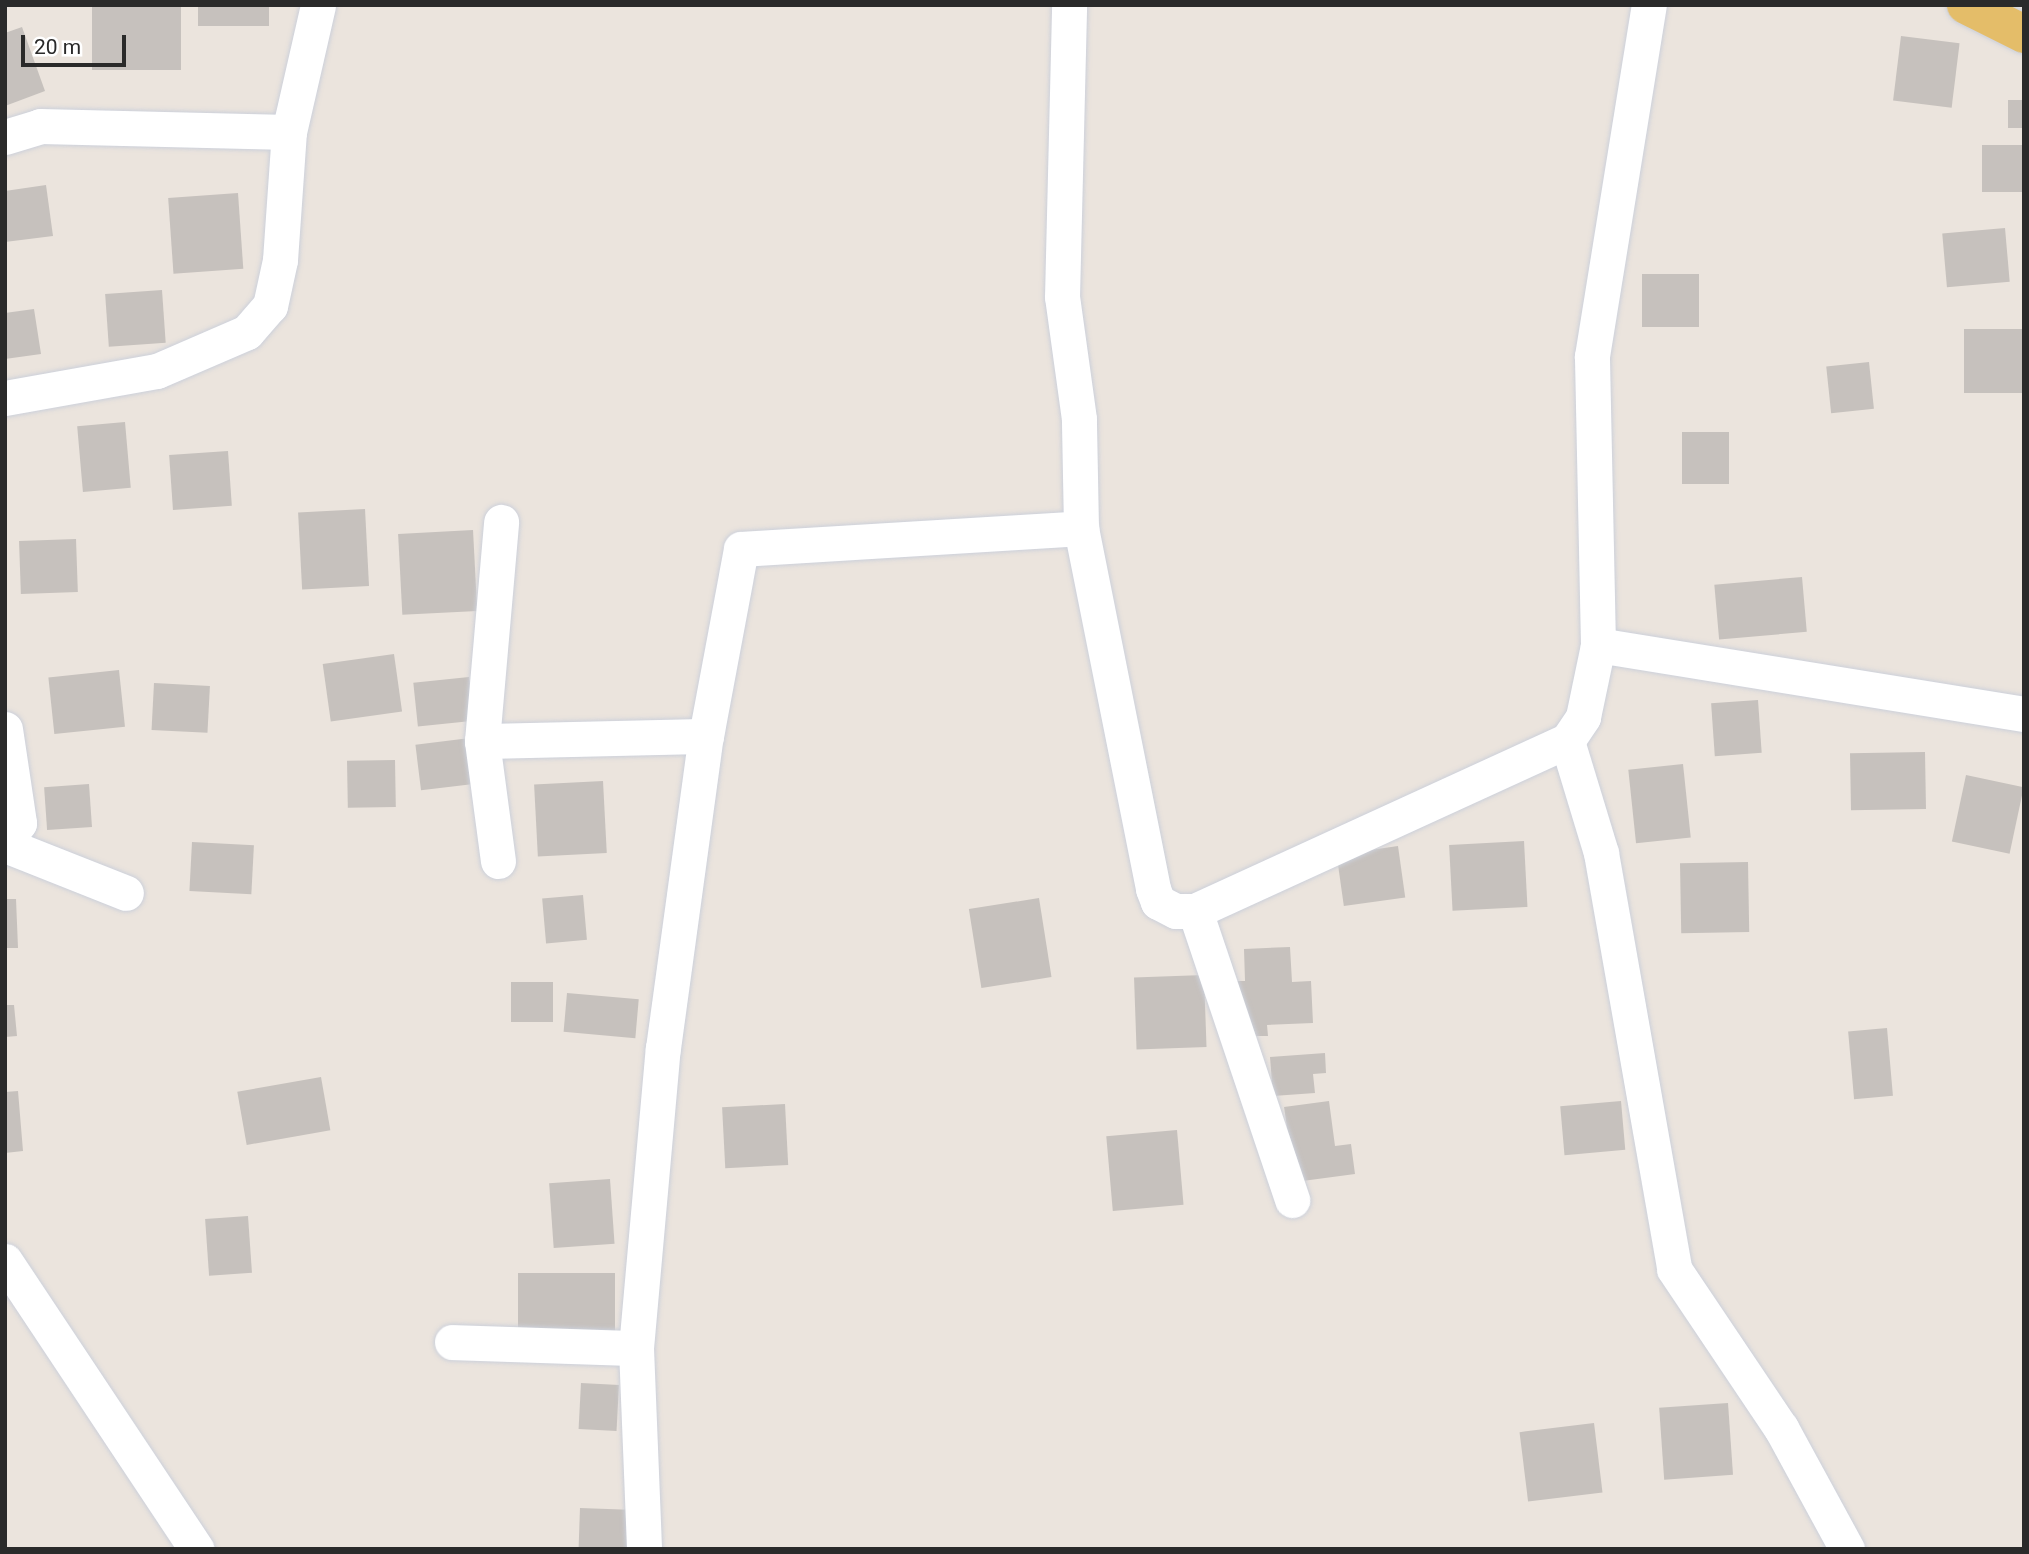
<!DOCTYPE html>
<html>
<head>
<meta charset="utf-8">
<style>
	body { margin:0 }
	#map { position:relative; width:2029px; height:1554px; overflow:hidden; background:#ebe4dd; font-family:Roboto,sans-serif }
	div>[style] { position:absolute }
	.building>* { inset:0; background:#c6c1bd; transform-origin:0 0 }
	.roads { filter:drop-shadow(0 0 2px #ccd0da) drop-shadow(0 0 2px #ccd0da) }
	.minor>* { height:35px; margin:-17.5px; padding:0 17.5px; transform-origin:17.5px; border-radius:17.5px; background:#fff }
	.major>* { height:38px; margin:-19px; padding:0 19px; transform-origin:19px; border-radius:19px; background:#e4bd69 }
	span { translate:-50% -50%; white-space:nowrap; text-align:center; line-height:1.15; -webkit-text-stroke:6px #fff; paint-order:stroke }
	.frame { position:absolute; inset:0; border:7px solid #2a2a2a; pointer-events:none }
	.scale { position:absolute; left:21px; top:35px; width:105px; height:32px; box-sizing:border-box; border:4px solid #2a2a2a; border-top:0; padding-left:9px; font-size:21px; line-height:24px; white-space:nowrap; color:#2a2a2a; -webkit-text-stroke:5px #fff; paint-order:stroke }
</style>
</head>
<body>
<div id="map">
	<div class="building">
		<i style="left:92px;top:5px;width:89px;height:65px"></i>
		<i style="left:198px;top:5px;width:71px;height:21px"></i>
		<i style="clip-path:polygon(22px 27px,45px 91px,5px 106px,5px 33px)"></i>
		<i style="left:1901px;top:36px;width:59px;height:65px;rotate:7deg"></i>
		<i style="left:2008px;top:100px;width:16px;height:28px"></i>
		<i style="left:1982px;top:145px;width:42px;height:47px"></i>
		<i style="clip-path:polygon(46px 185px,53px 236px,5px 242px,5px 191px)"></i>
		<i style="left:238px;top:193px;width:76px;height:70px;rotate:86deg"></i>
		<i style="left:2005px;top:228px;width:54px;height:63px;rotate:85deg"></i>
		<i style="left:1642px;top:274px;width:57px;height:53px"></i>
		<i style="left:162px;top:290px;width:53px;height:57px;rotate:86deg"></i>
		<i style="clip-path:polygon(34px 309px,41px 354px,5px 359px,5px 313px)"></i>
		<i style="left:2024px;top:329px;width:64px;height:60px;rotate:90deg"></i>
		<i style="left:1869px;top:362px;width:47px;height:43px;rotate:84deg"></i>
		<i style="left:125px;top:422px;width:66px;height:48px;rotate:85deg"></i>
		<i style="left:1682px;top:432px;width:47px;height:52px"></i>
		<i style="left:228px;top:451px;width:55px;height:59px;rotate:86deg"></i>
		<i style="left:365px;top:509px;width:77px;height:67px;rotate:87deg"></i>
		<i style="left:473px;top:530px;width:81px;height:75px;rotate:87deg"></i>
		<i style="left:76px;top:539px;width:53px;height:57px;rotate:88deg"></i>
		<i style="left:1802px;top:577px;width:55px;height:88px;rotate:85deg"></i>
		<i style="left:394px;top:654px;width:58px;height:72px;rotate:82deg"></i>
		<i style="left:119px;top:670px;width:57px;height:71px;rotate:84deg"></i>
		<i style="left:469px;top:677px;width:44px;height:56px;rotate:84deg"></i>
		<i style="left:154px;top:683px;width:56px;height:47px;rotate:3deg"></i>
		<i style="left:1758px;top:700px;width:53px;height:47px;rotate:86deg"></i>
		<i style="left:470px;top:738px;width:46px;height:55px;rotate:83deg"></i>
		<i style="left:1925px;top:752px;width:57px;height:75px;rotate:89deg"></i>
		<i style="left:395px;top:760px;width:47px;height:48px;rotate:89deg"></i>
		<i style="left:1683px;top:764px;width:74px;height:55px;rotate:84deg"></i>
		<i style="left:1966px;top:775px;width:59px;height:68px;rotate:12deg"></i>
		<i style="left:603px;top:781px;width:72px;height:69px;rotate:87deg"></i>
		<i style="left:89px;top:784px;width:43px;height:45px;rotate:86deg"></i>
		<i style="left:1524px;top:841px;width:66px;height:75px;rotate:87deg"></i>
		<i style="left:192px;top:842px;width:62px;height:49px;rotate:3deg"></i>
		<i style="left:1398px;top:846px;width:52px;height:62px;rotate:82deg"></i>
		<i style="left:1748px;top:862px;width:70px;height:68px;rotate:89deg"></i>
		<i style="left:583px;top:895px;width:45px;height:41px;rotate:85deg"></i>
		<i style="left:1039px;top:898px;width:80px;height:71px;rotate:81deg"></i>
		<i style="clip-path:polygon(5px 899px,16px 899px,18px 948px,5px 948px)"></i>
		<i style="clip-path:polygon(1290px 947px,1292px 982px,1311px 981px,1313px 1023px,1267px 1025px,1268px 1036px,1247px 1036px,1246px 1009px,1231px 1010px,1230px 981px,1245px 981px,1244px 949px)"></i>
		<i style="left:1204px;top:975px;width:72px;height:70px;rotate:88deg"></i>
		<i style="left:553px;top:982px;width:40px;height:42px;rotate:90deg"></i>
		<i style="left:567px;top:993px;width:72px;height:39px;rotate:5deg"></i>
		<i style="clip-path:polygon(5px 1005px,14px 1005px,17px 1036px,5px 1037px)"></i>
		<i style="left:1887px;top:1028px;width:68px;height:39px;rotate:85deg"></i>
		<i style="clip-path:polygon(1325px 1053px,1326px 1073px,1313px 1074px,1315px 1093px,1273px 1096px,1270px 1057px)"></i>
		<i style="left:321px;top:1077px;width:54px;height:85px;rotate:80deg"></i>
		<i style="clip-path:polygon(18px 1091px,23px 1151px,5px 1153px,5px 1092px)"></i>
		<i style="clip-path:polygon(1329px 1101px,1335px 1146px,1351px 1144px,1355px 1174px,1295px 1182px,1284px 1107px)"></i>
		<i style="left:1621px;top:1101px;width:49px;height:61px;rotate:85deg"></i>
		<i style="left:785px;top:1104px;width:61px;height:63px;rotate:87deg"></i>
		<i style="left:1177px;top:1130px;width:75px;height:71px;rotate:85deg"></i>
		<i style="left:610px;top:1179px;width:65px;height:61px;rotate:86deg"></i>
		<i style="left:248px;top:1216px;width:57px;height:43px;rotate:86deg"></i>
		<i style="left:615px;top:1273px;width:59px;height:97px;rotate:90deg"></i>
		<i style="left:581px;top:1383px;width:38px;height:46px;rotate:3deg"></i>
		<i style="left:1728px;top:1403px;width:72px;height:69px;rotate:86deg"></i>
		<i style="left:1594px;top:1423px;width:70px;height:75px;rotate:83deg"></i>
		<i style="left:580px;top:1508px;width:48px;height:41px;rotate:2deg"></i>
	</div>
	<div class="roads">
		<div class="minor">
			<i style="left:5px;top:137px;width:37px;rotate:-17deg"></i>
			<i style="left:40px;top:126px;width:249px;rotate:1.4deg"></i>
			<i style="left:5px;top:398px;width:154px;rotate:-10.1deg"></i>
			<i style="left:157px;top:371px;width:98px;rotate:-23.4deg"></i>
			<i style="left:247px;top:332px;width:35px;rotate:-49deg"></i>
			<i style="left:270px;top:306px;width:47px;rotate:-77.7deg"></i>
			<i style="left:280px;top:260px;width:128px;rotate:-86deg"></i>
			<i style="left:289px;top:132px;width:130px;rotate:-77.1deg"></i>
			<i style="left:1081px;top:528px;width:368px;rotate:78.7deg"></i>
			<i style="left:1153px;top:889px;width:14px;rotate:69deg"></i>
			<i style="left:1158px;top:902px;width:20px;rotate:27deg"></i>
			<i style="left:1176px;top:911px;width:19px"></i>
			<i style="left:1195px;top:911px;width:409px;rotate:-24.6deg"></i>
			<i style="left:1567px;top:741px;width:29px;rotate:-56deg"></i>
			<i style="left:1583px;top:717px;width:74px;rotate:-78.2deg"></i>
			<i style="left:1598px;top:645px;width:289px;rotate:-91.2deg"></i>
			<i style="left:1592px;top:356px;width:356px;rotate:-80.8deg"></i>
			<i style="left:1598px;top:645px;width:432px;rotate:9.2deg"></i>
			<i style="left:5px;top:729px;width:95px;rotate:81.5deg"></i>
			<i style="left:19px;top:823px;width:23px;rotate:128deg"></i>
			<i style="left:482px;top:741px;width:220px;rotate:-85deg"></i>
			<i style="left:1567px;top:741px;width:117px;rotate:73.1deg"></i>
			<i style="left:1601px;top:853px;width:422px;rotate:80deg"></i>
			<i style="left:1674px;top:1269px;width:192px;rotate:56.1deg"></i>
			<i style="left:1781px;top:1428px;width:138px;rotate:61.4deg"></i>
			<i style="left:5px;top:845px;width:130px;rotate:21.6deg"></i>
			<i style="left:498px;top:861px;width:121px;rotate:-97.6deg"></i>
			<i style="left:482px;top:741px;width:224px;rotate:-1.3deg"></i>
			<i style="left:706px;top:736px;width:190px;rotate:-79.4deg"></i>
			<i style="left:741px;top:549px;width:341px;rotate:-3.5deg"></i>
			<i style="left:1081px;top:528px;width:109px;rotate:-91.1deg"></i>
			<i style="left:1079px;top:419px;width:123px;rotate:-97.9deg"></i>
			<i style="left:1062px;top:297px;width:292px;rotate:-88.6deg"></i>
			<i style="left:1195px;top:911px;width:305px;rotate:71.4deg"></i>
			<i style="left:5px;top:1261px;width:346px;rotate:56.4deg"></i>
			<i style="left:452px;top:1342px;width:184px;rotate:1.9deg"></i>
			<i style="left:636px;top:1348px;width:301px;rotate:-84.9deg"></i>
			<i style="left:663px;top:1048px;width:315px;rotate:-82.2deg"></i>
			<i style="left:636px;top:1348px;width:201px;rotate:87.7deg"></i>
		</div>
		<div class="major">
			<i style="left:1966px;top:5px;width:65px;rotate:26.6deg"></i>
		</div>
	</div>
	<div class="frame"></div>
	<div class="scale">20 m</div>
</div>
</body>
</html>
